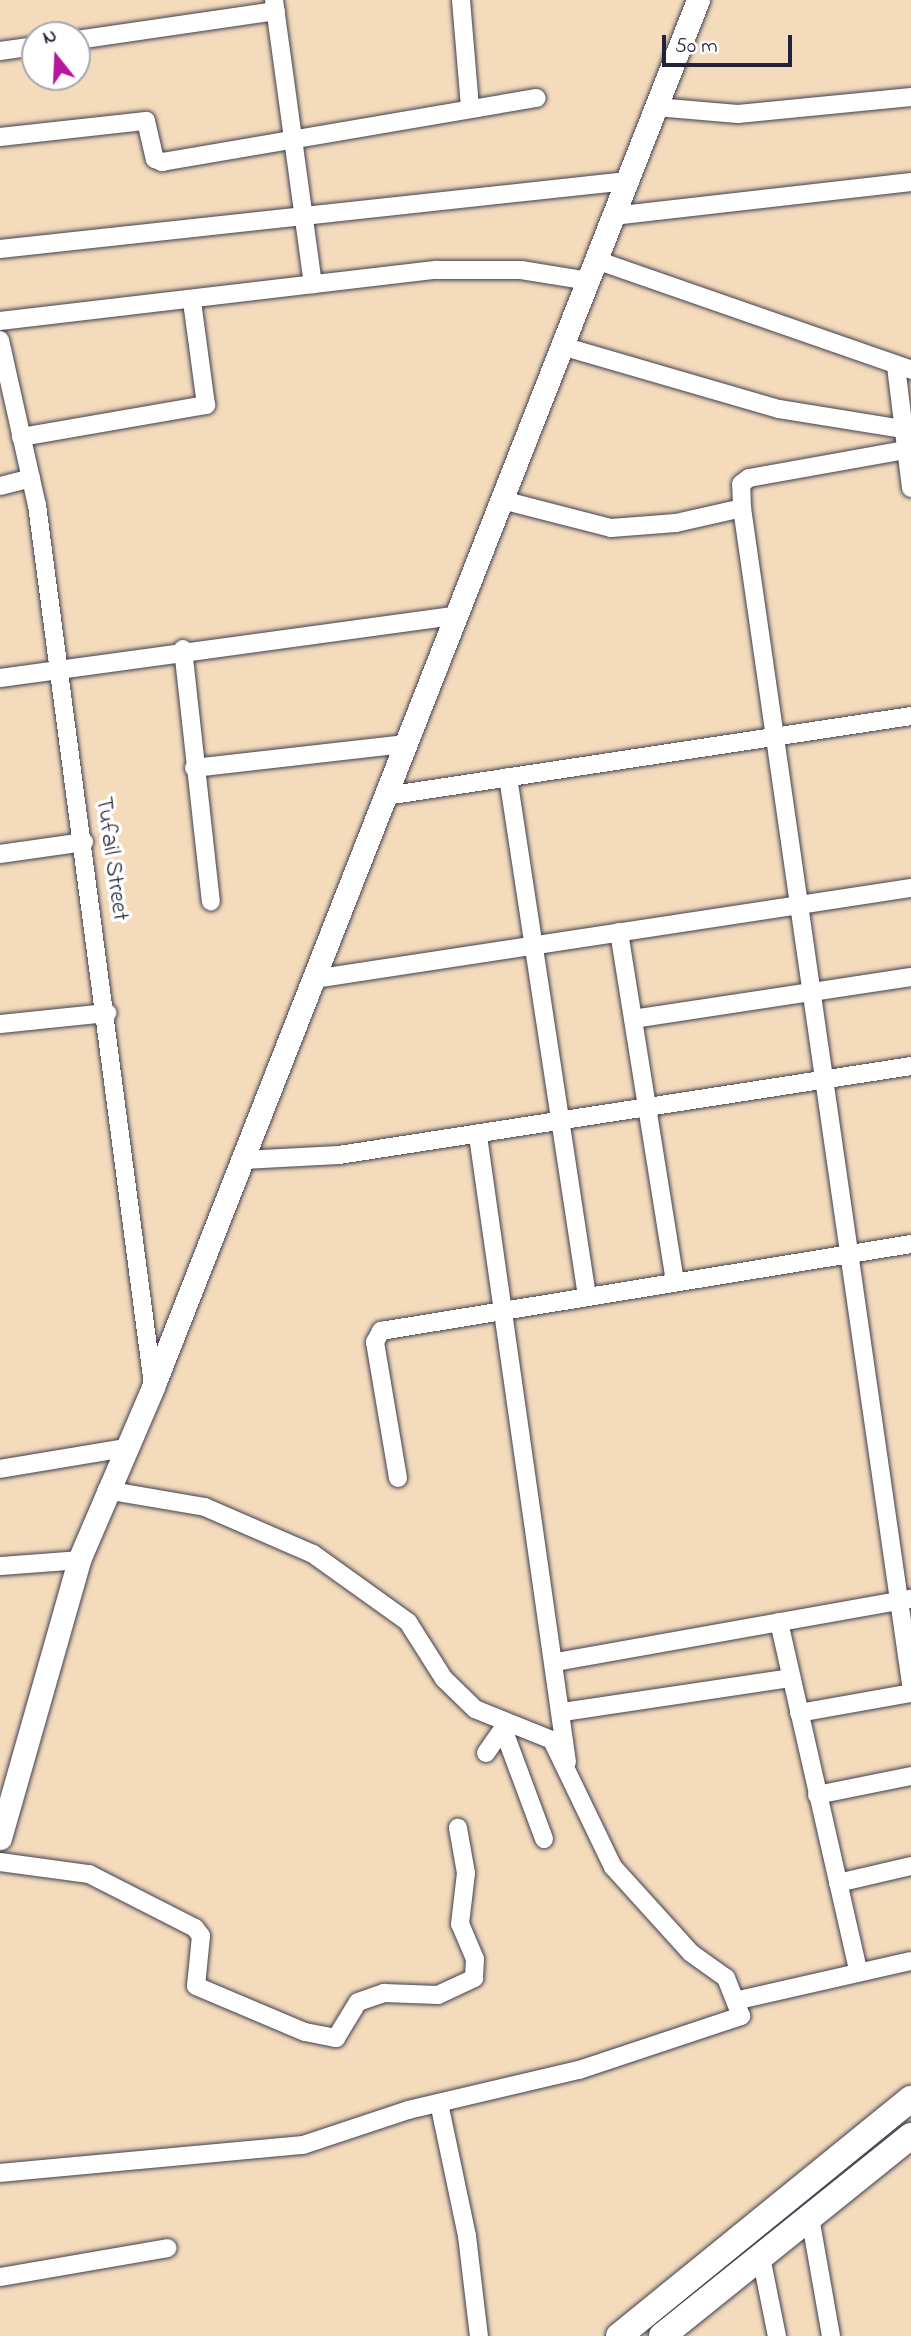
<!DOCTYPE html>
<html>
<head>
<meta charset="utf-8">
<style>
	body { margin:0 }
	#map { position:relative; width:911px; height:2336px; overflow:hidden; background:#f3dbbc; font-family:"Indie Flower",sans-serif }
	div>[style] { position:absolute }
	.roads { filter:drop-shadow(0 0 2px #413e4e) drop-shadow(0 0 2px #413e4e) }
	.minor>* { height:18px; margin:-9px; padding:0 9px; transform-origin:9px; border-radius:9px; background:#fff }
	.major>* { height:23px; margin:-11.5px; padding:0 11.5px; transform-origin:11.5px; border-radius:11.5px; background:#fff }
	.highway>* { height:26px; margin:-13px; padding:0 13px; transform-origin:13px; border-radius:13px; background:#fff }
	span { translate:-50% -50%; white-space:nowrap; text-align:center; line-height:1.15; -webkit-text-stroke:7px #fff; paint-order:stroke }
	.street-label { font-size:24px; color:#22223b }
	.north { position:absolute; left:21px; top:21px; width:70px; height:70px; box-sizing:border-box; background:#fff; border:2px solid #a7a7b1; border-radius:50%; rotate:342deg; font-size:19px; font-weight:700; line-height:28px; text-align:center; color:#22223b }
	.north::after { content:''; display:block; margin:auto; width:24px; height:32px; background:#b5179e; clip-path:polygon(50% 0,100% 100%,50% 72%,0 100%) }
	.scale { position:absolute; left:662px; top:35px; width:130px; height:32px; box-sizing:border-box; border:4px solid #22223b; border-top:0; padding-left:9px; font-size:21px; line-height:24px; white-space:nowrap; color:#22223b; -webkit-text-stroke:5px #fff; paint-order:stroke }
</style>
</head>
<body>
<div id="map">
	<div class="roads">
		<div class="minor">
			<i style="left:274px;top:0;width:287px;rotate:82.2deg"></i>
			<i style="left:461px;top:0;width:108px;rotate:85.2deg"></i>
			<i style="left:77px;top:40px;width:201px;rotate:-8.3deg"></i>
			<i style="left:0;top:51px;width:35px;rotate:-8deg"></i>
			<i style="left:656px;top:107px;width:82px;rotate:4.9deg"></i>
			<i style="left:738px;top:114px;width:174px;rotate:-5.6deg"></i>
			<i style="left:0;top:137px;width:147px;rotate:-6.3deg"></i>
			<i style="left:146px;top:121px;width:39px;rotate:77deg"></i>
			<i style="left:155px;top:159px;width:8px;rotate:23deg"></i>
			<i style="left:162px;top:162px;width:380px;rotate:-9.7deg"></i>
			<i style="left:613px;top:216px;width:300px;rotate:-6.5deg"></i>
			<i style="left:0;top:249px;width:631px;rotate:-6.19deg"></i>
			<i style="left:596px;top:260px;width:334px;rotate:19.2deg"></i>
			<i style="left:0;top:321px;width:440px;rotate:-6.7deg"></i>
			<i style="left:437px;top:270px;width:84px"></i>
			<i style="left:521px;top:270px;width:68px;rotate:9.3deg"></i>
			<i style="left:0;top:340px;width:169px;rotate:77.4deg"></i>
			<i style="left:37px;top:505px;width:888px;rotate:82.49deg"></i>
			<i style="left:562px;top:346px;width:226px;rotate:16.2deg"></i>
			<i style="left:779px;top:409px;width:126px;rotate:9.2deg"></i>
			<i style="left:896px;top:366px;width:123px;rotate:83deg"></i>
			<i style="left:21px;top:437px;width:188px;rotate:-9.8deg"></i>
			<i style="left:206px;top:405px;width:105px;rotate:-97.7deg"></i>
			<i style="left:0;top:486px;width:32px;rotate:-14deg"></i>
			<i style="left:502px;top:500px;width:113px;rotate:14.4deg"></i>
			<i style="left:611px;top:528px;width:65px;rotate:-4.4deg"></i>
			<i style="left:676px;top:523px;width:68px;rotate:-12.8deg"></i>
			<i style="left:742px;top:508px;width:1188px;rotate:81.82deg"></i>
			<i style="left:742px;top:508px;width:24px;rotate:-92deg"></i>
			<i style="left:741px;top:484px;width:10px;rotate:-37deg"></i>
			<i style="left:749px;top:478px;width:158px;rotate:-10.2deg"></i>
			<i style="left:183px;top:649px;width:254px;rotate:83.7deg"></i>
			<i style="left:0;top:678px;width:461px;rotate:-7.8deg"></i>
			<i style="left:194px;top:768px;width:213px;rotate:-6.5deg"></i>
			<i style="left:508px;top:777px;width:525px;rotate:81.35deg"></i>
			<i style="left:386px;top:796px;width:531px;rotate:-8.66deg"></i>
			<i style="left:0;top:854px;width:85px;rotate:-8.1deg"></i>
			<i style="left:619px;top:932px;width:354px;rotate:80.9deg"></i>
			<i style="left:314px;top:979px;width:604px;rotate:-8.67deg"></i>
			<i style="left:633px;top:1019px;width:281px;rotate:-8.6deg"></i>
			<i style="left:0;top:1024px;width:108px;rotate:-5.9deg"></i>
			<i style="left:478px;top:1136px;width:632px;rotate:81.91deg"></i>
			<i style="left:243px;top:1160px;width:96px;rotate:-3deg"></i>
			<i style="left:339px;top:1155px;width:579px;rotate:-8.84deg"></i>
			<i style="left:0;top:1469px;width:128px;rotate:-9.5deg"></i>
			<i style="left:398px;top:1478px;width:138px;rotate:-99.6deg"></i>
			<i style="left:375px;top:1342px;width:13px;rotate:-61deg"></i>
			<i style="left:381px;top:1331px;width:537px;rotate:-9.32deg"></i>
			<i style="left:0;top:1566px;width:79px;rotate:-4.3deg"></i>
			<i style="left:779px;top:1622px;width:358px;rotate:77.2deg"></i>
			<i style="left:556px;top:1662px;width:361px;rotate:-10.1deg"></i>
			<i style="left:563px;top:1712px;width:231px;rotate:-8.5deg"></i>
			<i style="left:799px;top:1713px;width:114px;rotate:-10.1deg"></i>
			<i style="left:505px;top:1734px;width:112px;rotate:69.6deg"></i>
			<i style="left:486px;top:1753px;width:33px;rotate:-55deg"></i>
			<i style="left:817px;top:1795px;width:96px;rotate:-11.4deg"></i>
			<i style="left:0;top:1862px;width:90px;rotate:7.7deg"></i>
			<i style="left:89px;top:1874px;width:119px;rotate:27deg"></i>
			<i style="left:195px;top:1928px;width:10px;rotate:53deg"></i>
			<i style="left:201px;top:1936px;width:50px;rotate:95.7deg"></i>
			<i style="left:196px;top:1986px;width:118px;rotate:22.9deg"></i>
			<i style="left:305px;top:2032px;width:32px;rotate:11deg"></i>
			<i style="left:336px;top:2038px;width:42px;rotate:-58.6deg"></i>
			<i style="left:358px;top:2002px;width:28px;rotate:-19deg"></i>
			<i style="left:384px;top:1993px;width:54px;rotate:2.1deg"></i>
			<i style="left:438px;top:1995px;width:40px;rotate:-25deg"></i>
			<i style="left:474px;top:1978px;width:19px;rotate:-87deg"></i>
			<i style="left:475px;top:1959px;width:38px;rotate:-113deg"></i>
			<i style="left:460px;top:1924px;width:51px;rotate:-83.3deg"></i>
			<i style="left:466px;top:1873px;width:46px;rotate:-100.1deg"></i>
			<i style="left:838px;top:1883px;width:75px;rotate:-13.1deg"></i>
			<i style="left:739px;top:2000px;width:176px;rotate:-12.8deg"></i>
			<i style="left:439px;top:2103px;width:136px;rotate:78.1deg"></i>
			<i style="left:467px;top:2236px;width:101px;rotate:83.2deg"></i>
			<i style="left:0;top:2173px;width:304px;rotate:-5.3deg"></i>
			<i style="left:303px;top:2145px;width:111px;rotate:-18.4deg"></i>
			<i style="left:408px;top:2110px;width:176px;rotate:-13.2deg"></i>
			<i style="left:579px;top:2070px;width:171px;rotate:-18.4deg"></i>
			<i style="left:741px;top:2016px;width:41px;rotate:-111.5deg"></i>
			<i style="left:726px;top:1978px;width:43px;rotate:-144.5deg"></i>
			<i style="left:691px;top:1953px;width:116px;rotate:-132.2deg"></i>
			<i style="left:613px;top:1867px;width:141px;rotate:-115.7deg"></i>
			<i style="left:552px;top:1740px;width:83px;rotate:-158.1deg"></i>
			<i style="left:475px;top:1709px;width:43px;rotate:-135.9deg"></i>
			<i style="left:444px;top:1679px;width:67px;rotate:-122.3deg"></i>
			<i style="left:408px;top:1622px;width:117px;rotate:-144.4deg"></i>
			<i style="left:313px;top:1554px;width:118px;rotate:-156.5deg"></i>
			<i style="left:205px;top:1507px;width:100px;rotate:-170.3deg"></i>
			<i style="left:810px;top:2217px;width:121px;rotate:80deg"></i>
			<i style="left:761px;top:2257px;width:81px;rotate:78.6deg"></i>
			<i style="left:0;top:2277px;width:170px;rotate:-9.8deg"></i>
		</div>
		<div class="major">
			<i style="left:0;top:1838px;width:289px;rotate:-74.1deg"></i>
			<i style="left:79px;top:1560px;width:188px;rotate:-66.8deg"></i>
			<i style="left:153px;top:1387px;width:1490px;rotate:-68.55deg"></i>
		</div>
		<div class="highway">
			<i style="left:619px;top:2336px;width:376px;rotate:-39.1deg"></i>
			<i style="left:662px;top:2336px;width:319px;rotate:-38.8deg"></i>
		</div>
	</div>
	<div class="street-label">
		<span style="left:111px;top:859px;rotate:82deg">Tufail Street</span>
	</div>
	<div class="north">N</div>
	<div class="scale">50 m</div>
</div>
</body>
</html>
